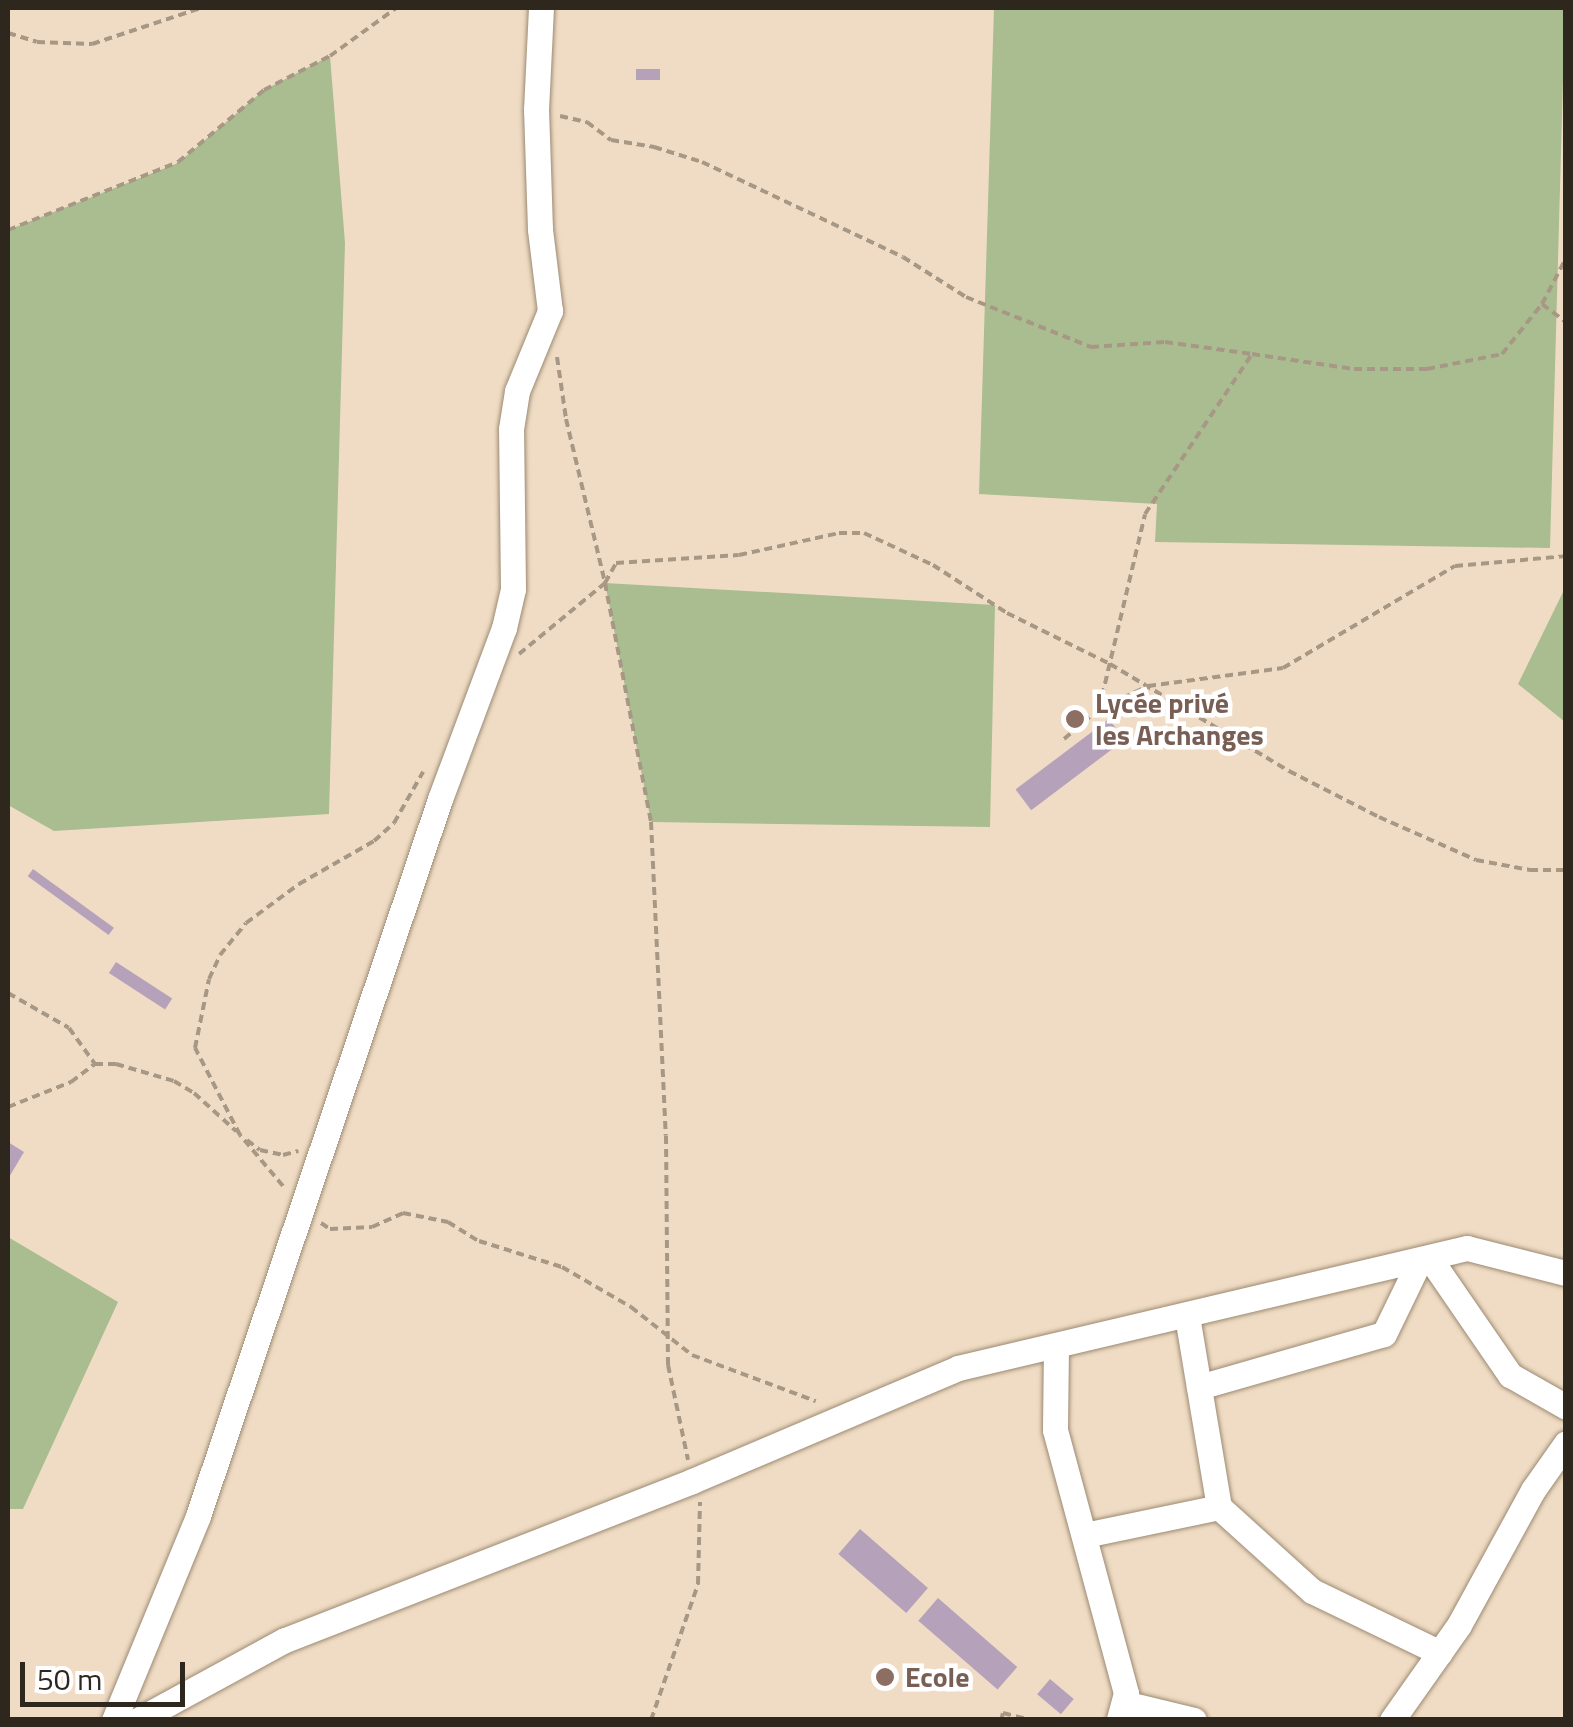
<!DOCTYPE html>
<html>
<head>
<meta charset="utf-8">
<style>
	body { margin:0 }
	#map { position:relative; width:1573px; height:1727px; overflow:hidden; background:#f0dcc4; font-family:"Titillium Web",sans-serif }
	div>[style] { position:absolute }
	.green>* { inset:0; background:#a9bd90 }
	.building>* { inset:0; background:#b5a2ba; transform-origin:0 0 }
	.path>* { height:4px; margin-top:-2px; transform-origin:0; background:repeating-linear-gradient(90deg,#a79886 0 8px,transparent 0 13px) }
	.roads { filter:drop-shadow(0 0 2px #9c8a73) drop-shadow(0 0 2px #9c8a73) }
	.minor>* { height:25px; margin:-12.5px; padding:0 12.5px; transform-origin:12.5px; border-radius:12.5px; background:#fff }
	.dots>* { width:28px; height:28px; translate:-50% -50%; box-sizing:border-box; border:5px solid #fff; border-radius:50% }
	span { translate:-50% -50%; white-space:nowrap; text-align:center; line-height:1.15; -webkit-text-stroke:9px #fff; paint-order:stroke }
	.education-label { font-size:28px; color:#785e54; font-weight:700 }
	.left { translate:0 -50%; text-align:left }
	.frame { position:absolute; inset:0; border:10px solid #2e271e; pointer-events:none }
	.scale { position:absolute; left:20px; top:1662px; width:165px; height:45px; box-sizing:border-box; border:5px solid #2e271e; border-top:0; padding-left:12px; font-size:30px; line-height:35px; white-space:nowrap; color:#2e271e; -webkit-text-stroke:8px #fff; paint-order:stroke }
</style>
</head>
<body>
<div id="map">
	<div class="green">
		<i style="clip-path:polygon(994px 8px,1565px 8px,1550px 548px,1155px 542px,1157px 504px,979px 494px)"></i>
		<i style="clip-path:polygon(330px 56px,345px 243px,329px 814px,54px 831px,8px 805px,8px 230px,178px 163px,264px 90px)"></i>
		<i style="clip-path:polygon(605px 583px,995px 605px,990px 827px,651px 822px)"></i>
		<i style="clip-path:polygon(1565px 588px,1565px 722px,1518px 684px)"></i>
		<i style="clip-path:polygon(8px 1237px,118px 1302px,23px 1509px,8px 1509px)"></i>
	</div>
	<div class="building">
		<i style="left:636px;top:69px;width:24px;height:11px"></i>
		<i style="left:1109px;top:719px;width:26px;height:117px;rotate:53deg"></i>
		<i style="left:33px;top:869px;width:100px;height:9px;rotate:36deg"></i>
		<i style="left:116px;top:962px;width:67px;height:13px;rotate:33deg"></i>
		<i style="clip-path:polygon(8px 1142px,24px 1152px,8px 1179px)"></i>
		<i style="left:860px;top:1529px;width:90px;height:33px;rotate:41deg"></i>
		<i style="left:938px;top:1598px;width:105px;height:30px;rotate:41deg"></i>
		<i style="left:1050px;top:1679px;width:31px;height:20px;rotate:40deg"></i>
	</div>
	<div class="path">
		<i style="left:8px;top:33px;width:30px;rotate:17deg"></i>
		<i style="left:37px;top:42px;width:55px;rotate:2.1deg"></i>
		<i style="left:92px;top:44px;width:115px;rotate:-18.3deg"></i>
		<i style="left:560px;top:116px;width:28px;rotate:13deg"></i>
		<i style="left:587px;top:122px;width:30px;rotate:37deg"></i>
		<i style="left:611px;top:140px;width:44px;rotate:9.2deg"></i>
		<i style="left:654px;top:147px;width:50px;rotate:17.4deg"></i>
		<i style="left:702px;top:162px;width:222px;rotate:25.3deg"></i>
		<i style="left:903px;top:257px;width:75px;rotate:32.4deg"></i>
		<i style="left:966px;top:297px;width:135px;rotate:21.8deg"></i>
		<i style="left:1091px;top:347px;width:74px;rotate:-3.9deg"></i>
		<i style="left:1165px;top:342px;width:88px;rotate:7.9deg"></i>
		<i style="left:8px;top:230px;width:183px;rotate:-21.8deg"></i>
		<i style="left:178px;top:162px;width:112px;rotate:-39.9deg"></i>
		<i style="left:264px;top:90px;width:74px;rotate:-27.3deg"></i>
		<i style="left:330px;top:56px;width:82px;rotate:-36deg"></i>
		<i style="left:1542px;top:304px;width:30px;rotate:37deg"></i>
		<i style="left:557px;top:357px;width:63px;rotate:81.7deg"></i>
		<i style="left:566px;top:419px;width:169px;rotate:76.6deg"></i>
		<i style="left:605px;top:583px;width:243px;rotate:79.1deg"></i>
		<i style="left:651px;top:822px;width:314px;rotate:87.3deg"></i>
		<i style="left:666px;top:1136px;width:229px;rotate:89.5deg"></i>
		<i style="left:668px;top:1365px;width:97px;rotate:78.1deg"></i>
		<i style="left:519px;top:654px;width:112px;rotate:-39.5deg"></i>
		<i style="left:605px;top:583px;width:23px;rotate:-61deg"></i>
		<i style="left:616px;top:563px;width:123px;rotate:-3.7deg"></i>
		<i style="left:739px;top:555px;width:102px;rotate:-12.4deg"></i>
		<i style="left:839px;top:533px;width:25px"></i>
		<i style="left:864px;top:533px;width:76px;rotate:24.9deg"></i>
		<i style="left:933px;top:565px;width:88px;rotate:33deg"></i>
		<i style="left:1007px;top:613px;width:115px;rotate:26.3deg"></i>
		<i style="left:1110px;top:664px;width:209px;rotate:30.9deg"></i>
		<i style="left:1289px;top:771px;width:101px;rotate:27.1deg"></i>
		<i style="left:1379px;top:817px;width:106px;rotate:23.9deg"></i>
		<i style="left:1476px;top:860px;width:55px;rotate:10.5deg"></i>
		<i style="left:1530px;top:870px;width:36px"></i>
		<i style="left:1099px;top:709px;width:54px;rotate:-25.1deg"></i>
		<i style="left:1148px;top:686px;width:136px;rotate:-7.6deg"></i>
		<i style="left:1283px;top:668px;width:200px;rotate:-30.7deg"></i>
		<i style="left:1455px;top:566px;width:111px;rotate:-5.1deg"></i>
		<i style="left:1064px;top:739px;width:46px;rotate:-40.6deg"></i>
		<i style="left:1099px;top:709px;width:200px;rotate:-76.7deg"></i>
		<i style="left:1145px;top:514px;width:192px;rotate:-56.2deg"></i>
		<i style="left:1252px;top:354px;width:103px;rotate:8.4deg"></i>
		<i style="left:1354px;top:369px;width:73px"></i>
		<i style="left:1427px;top:369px;width:76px;rotate:-11.3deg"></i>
		<i style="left:1502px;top:354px;width:64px;rotate:-51.3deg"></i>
		<i style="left:1542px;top:304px;width:52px;rotate:-62.4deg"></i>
		<i style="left:8px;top:993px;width:70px;rotate:29.8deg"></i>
		<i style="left:69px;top:1028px;width:44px;rotate:54.2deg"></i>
		<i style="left:8px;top:1107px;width:68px;rotate:-21.6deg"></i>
		<i style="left:71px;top:1082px;width:30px;rotate:-37deg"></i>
		<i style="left:95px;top:1064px;width:21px"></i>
		<i style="left:116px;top:1064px;width:60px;rotate:16.3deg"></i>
		<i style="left:174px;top:1081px;width:23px;rotate:31deg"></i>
		<i style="left:194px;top:1093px;width:57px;rotate:42.1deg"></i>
		<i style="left:247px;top:1140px;width:16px;rotate:38deg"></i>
		<i style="left:260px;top:1150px;width:24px;rotate:12deg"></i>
		<i style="left:283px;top:1155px;width:16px;rotate:-15deg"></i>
		<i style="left:283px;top:1186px;width:67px;rotate:-130.1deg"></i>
		<i style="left:240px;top:1135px;width:98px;rotate:-117.3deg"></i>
		<i style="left:195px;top:1048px;width:70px;rotate:-78.5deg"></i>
		<i style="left:209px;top:979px;width:26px;rotate:-65deg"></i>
		<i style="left:220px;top:955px;width:41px;rotate:-50.9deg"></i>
		<i style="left:246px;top:923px;width:66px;rotate:-36.3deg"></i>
		<i style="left:299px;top:884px;width:86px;rotate:-29.8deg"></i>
		<i style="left:374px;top:841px;width:27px;rotate:-42deg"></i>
		<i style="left:394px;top:823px;width:59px;rotate:-60.4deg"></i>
		<i style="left:321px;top:1223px;width:11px;rotate:34deg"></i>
		<i style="left:330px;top:1229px;width:42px;rotate:-2.7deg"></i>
		<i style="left:372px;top:1227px;width:34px;rotate:-24deg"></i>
		<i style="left:403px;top:1213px;width:46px;rotate:11.3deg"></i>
		<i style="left:448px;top:1222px;width:36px;rotate:32deg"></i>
		<i style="left:479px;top:1241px;width:87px;rotate:17.4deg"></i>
		<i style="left:562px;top:1267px;width:80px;rotate:30.1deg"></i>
		<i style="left:631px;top:1307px;width:78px;rotate:38.2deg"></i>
		<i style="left:692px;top:1355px;width:132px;rotate:20.4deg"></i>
		<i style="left:651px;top:1720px;width:144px;rotate:-70.9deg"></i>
		<i style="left:698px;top:1584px;width:82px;rotate:-88.6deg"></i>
		<i style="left:1001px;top:1720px;width:7px;rotate:-74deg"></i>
		<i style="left:1003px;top:1713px;width:29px;rotate:14deg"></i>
	</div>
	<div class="roads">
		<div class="minor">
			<i style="left:1431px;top:1260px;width:140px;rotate:55.5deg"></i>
			<i style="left:1510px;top:1375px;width:64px;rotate:29.7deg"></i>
			<i style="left:1187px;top:1316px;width:194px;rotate:80.5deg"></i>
			<i style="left:1219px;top:1507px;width:125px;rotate:42.1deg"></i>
			<i style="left:1312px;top:1591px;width:142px;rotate:25.8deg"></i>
			<i style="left:1056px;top:1346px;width:84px;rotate:90.7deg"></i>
			<i style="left:1055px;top:1430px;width:272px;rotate:74.9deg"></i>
			<i style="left:1126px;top:1693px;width:28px;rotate:105deg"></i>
			<i style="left:1199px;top:1387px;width:192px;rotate:-16deg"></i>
			<i style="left:1384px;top:1334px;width:80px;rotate:-64.1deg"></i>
			<i style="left:1085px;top:1535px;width:137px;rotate:-11.8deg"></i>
			<i style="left:1124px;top:1703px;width:72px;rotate:13.7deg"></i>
			<i style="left:114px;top:1720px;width:221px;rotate:-67.6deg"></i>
			<i style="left:198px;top:1516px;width:757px;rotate:-71.35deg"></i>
			<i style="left:440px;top:799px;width:183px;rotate:-69.5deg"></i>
			<i style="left:504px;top:628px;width:40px;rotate:-77deg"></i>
			<i style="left:513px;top:589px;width:160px;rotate:-90.7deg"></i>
			<i style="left:511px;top:429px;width:38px;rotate:-81deg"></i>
			<i style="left:517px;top:391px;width:87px;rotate:-67.6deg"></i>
			<i style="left:550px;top:311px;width:83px;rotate:-97deg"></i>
			<i style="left:540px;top:229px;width:119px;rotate:-91.9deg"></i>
			<i style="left:536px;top:110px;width:102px;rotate:-87.2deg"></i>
			<i style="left:138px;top:1720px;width:167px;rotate:-28.6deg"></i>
			<i style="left:285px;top:1640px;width:437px;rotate:-21.3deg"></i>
			<i style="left:692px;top:1481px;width:289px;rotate:-23deg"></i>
			<i style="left:958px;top:1368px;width:523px;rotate:-13.27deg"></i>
			<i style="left:1467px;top:1248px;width:102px;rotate:14.2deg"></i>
			<i style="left:1392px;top:1720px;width:116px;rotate:-54.8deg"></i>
			<i style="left:1459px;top:1625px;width:154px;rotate:-61.3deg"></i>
			<i style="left:1533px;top:1490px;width:57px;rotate:-54.9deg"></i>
		</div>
	</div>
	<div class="dots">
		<i style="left:1075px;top:719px;background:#8d6e63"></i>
		<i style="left:885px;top:1677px;background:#8d6e63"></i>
	</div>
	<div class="education-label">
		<span class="left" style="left:1095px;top:719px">Lycée privé<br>les Archanges</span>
		<span class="left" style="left:905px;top:1677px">Ecole</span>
	</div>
	<div class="frame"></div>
	<div class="scale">50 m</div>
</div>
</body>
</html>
